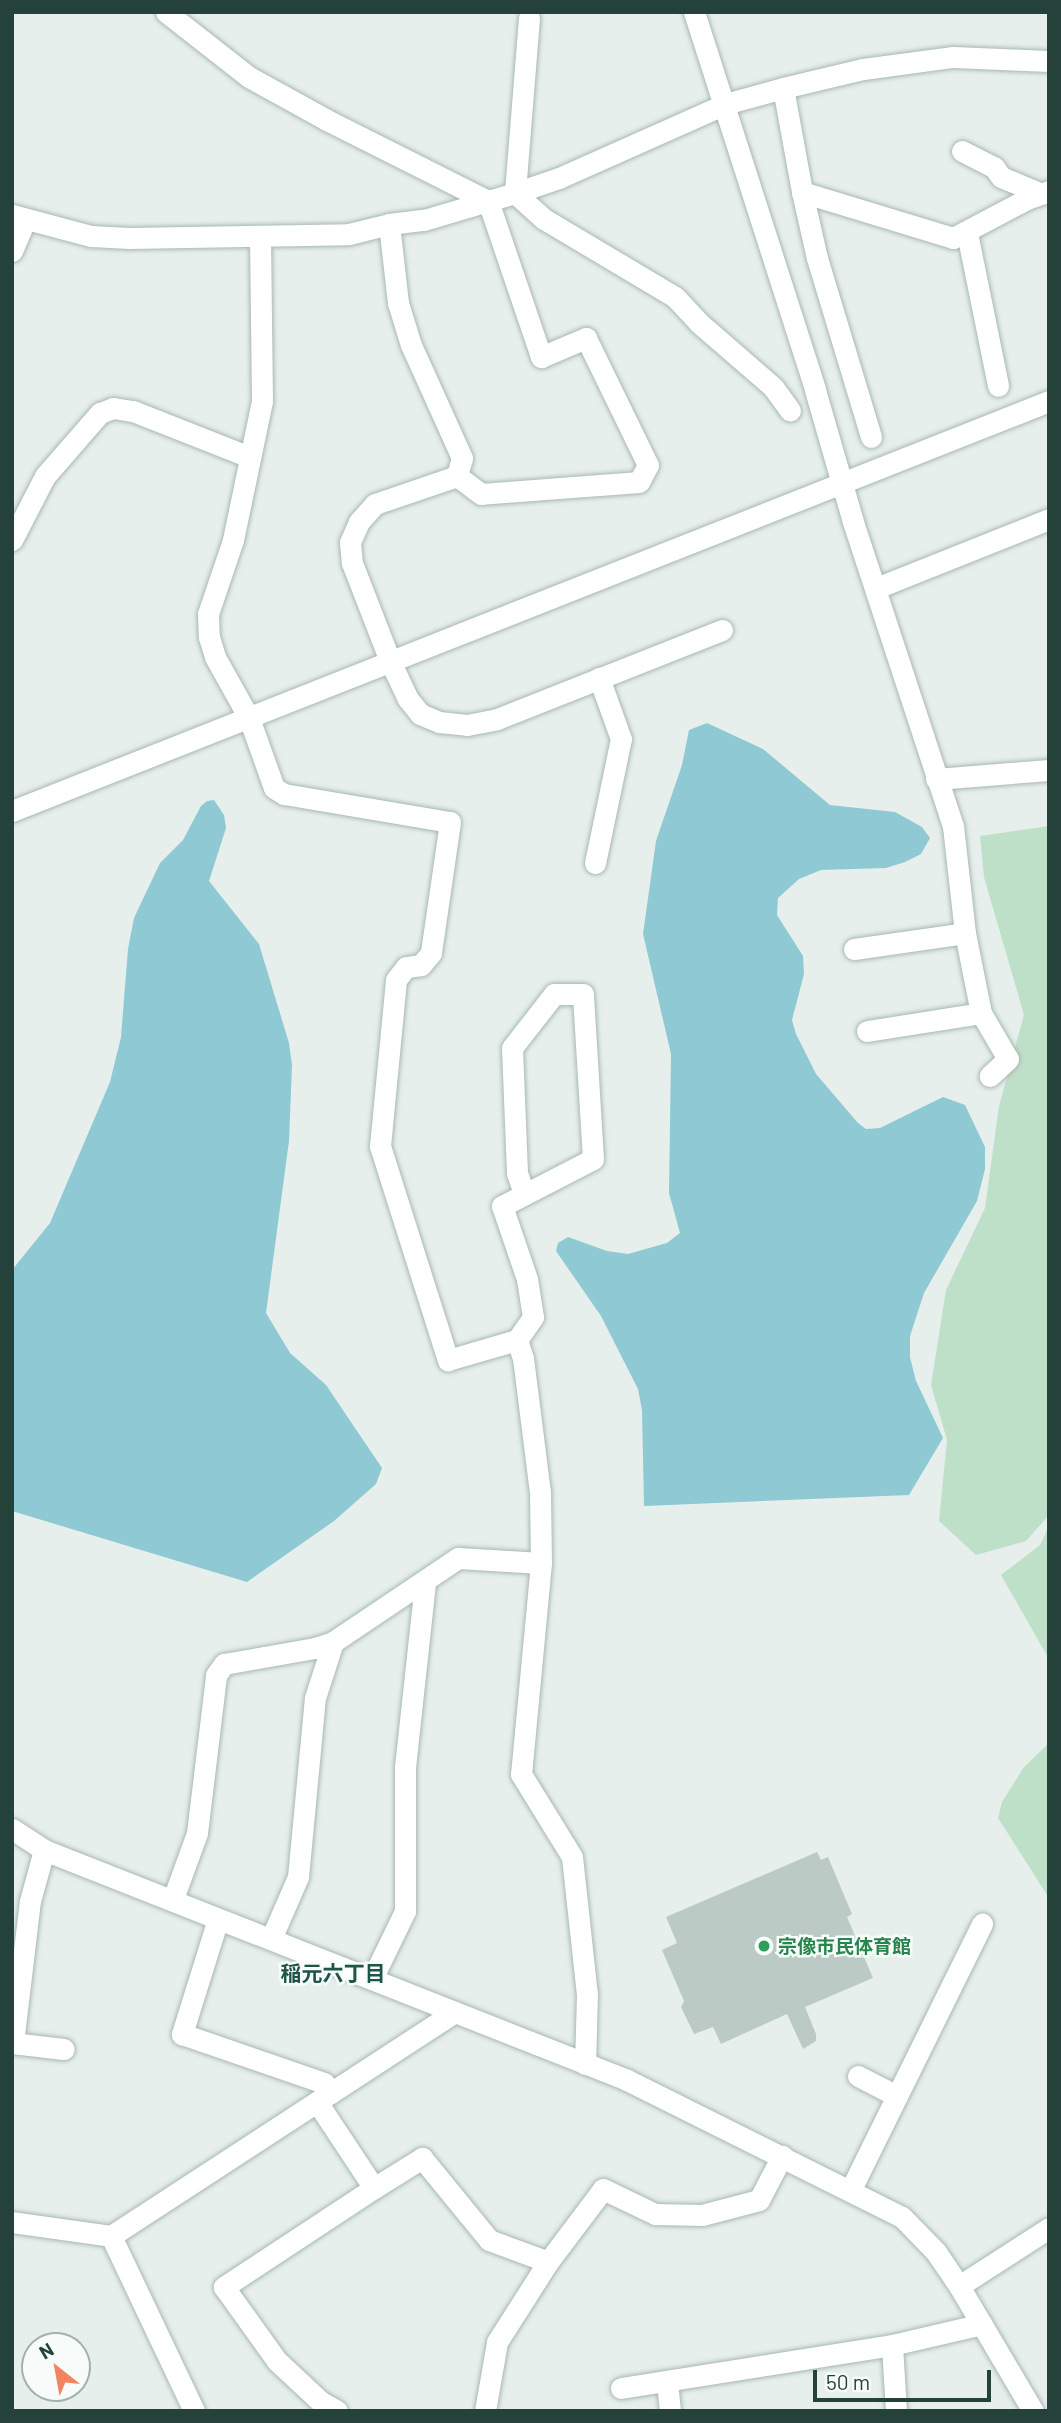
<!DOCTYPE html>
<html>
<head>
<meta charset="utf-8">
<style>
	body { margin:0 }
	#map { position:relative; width:1061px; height:2423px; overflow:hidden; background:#e6efeb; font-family:Barlow,"Noto Sans JP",sans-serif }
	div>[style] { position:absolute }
	.green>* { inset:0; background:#bfe0c8 }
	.water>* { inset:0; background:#8ec9d4 }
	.building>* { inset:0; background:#bbcac4 }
	.roads { filter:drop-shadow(0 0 2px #a8b8b2) drop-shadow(0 0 2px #a8b8b2) }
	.minor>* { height:21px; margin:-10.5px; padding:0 10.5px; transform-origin:10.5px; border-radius:10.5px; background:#fff }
	.dots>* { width:19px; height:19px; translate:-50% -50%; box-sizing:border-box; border:4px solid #f7fbf9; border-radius:50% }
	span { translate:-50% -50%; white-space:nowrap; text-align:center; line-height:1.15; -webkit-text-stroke:5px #f7fbf9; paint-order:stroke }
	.leisure-label { font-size:19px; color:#27864d; font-weight:700 }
	.left { translate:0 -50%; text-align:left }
	.neighbourhood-label { font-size:21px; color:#1f5548; font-weight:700 }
	.frame { position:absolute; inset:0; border:14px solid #24423a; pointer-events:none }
	.north { position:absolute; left:21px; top:2332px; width:70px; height:70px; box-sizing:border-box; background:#f7fbf9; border:2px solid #a3b1ad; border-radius:50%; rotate:329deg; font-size:19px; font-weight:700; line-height:28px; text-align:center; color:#24423a }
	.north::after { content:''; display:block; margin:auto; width:24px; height:32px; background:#f4845f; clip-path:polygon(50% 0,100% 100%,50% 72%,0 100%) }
	.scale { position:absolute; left:813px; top:2370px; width:178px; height:32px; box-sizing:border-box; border:4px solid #24423a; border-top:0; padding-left:9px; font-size:21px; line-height:24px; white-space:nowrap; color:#24423a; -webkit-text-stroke:5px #f7fbf9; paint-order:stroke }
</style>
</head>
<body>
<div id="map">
	<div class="green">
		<i style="clip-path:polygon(1049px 826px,1049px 1515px,1026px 1541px,976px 1555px,939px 1521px,947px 1440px,931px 1385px,946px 1290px,985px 1208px,999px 1106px,1024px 1015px,984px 877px,980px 836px)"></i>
		<i style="clip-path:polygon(1049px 1526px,1049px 1659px,1001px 1575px,1040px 1545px)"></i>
		<i style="clip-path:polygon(1049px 1743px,1049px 1898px,998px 1818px,1002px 1802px,1024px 1767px)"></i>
	</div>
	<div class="water">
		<i style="clip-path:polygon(707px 723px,763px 749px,830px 805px,895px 812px,922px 827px,930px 838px,921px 854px,905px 862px,886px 868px,821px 870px,799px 879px,778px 898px,777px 915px,803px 956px,804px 974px,792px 1020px,796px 1034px,816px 1074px,858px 1123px,866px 1129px,880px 1128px,943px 1097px,965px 1105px,985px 1147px,985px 1169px,977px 1201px,924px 1293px,910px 1336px,910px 1357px,916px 1381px,943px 1438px,909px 1495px,644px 1506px,642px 1410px,638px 1389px,601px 1316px,556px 1251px,558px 1243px,568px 1237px,607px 1251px,628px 1254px,667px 1243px,680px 1233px,669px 1193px,671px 1054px,643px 934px,656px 841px,682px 765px,689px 730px)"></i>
		<i style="clip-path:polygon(214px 800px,224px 815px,226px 828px,209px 881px,259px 944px,289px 1043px,292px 1065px,289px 1141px,266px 1313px,290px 1353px,326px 1385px,382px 1468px,376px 1484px,334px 1521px,247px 1582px,12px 1511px,12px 1270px,50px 1223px,110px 1082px,121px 1037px,128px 949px,134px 918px,160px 863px,183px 840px,201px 806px,207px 801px)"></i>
	</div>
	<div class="building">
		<i style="clip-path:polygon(817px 1852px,821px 1860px,828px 1857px,852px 1914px,847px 1917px,873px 1978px,805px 2007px,816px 2034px,816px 2041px,803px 2049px,787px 2014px,721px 2044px,713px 2027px,694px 2034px,681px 2007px,684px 2001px,662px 1950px,677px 1943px,666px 1917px)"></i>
	</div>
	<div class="roads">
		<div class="minor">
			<i style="left:166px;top:12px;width:105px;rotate:38.1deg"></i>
			<i style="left:249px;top:77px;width:89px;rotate:28.9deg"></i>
			<i style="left:327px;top:120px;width:180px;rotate:26.7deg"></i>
			<i style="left:488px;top:201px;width:165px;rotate:71.2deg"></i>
			<i style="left:541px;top:357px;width:49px;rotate:-22.9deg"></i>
			<i style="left:586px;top:338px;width:141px;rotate:64deg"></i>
			<i style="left:648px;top:465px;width:19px;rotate:118deg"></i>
			<i style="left:639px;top:482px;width:158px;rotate:175.7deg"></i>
			<i style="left:481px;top:494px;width:30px;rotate:-143deg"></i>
			<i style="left:694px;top:12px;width:397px;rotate:72.2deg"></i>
			<i style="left:815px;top:390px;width:137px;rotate:73.9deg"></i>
			<i style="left:853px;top:522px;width:320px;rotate:71.8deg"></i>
			<i style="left:953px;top:826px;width:108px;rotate:83.6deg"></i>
			<i style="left:965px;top:933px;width:82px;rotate:78.7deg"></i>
			<i style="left:981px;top:1013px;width:53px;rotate:59.6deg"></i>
			<i style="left:1008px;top:1059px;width:25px;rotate:137deg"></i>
			<i style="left:529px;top:18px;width:176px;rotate:94.6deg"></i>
			<i style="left:515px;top:193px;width:39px;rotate:42deg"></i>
			<i style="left:544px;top:219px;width:152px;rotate:30.8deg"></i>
			<i style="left:675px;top:297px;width:34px;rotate:47deg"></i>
			<i style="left:698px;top:322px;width:99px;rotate:40.9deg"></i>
			<i style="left:773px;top:387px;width:29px;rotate:54deg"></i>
			<i style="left:783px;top:88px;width:106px;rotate:79.6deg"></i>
			<i style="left:802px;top:192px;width:158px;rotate:16.9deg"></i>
			<i style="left:953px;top:238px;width:84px;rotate:-27.8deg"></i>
			<i style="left:1027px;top:199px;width:23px;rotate:-20deg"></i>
			<i style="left:962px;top:151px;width:36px;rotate:27deg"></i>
			<i style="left:994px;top:167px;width:12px;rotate:55deg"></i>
			<i style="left:1001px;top:177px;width:44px;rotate:22.5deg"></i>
			<i style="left:802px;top:192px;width:68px;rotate:77.2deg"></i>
			<i style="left:817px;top:258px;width:187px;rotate:73.2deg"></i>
			<i style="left:12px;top:215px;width:82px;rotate:14.9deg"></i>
			<i style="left:91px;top:236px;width:38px;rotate:3deg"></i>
			<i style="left:129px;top:238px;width:220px;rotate:-1deg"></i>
			<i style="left:349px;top:234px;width:41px;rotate:-14deg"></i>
			<i style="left:389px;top:224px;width:35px;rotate:-7deg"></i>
			<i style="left:424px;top:220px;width:95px;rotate:-16.5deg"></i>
			<i style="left:515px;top:193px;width:46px;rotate:-18.8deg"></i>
			<i style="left:559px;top:178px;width:182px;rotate:-24deg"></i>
			<i style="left:725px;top:104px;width:60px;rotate:-15.4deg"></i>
			<i style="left:783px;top:88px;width:82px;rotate:-13.4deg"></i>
			<i style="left:863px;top:69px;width:91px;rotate:-7.6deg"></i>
			<i style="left:953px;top:57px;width:96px;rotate:2.4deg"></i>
			<i style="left:389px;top:224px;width:80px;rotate:83.5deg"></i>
			<i style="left:398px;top:303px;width:44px;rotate:72.8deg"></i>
			<i style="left:411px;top:345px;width:124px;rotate:65.7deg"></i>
			<i style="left:462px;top:458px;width:19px;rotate:106deg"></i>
			<i style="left:457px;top:476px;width:87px;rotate:161.1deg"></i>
			<i style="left:375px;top:504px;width:24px;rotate:132deg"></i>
			<i style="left:359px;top:522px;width:22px;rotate:114deg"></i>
			<i style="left:350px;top:542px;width:21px;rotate:85deg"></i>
			<i style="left:352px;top:563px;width:105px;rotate:68.8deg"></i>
			<i style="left:390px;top:661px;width:42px;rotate:64.7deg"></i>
			<i style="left:408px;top:699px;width:19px;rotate:51deg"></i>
			<i style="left:420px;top:714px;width:21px;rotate:23deg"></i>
			<i style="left:439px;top:722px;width:28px;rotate:6deg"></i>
			<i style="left:467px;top:725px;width:31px;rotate:-11deg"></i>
			<i style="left:497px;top:719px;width:242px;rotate:-21.6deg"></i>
			<i style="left:967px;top:233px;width:156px;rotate:78.5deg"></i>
			<i style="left:260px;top:237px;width:164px;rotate:89.3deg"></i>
			<i style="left:262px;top:401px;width:142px;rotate:101.8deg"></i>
			<i style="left:233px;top:540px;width:78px;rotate:108.7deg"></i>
			<i style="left:208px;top:614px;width:23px;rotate:88deg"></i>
			<i style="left:209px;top:637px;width:21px;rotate:73deg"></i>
			<i style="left:215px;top:657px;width:70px;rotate:60.9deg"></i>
			<i style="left:249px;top:718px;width:74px;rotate:70.3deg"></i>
			<i style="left:274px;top:788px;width:12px;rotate:31deg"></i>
			<i style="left:284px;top:794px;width:168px;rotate:9.6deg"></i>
			<i style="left:450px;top:822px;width:132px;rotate:98.3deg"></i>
			<i style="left:431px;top:953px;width:16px;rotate:130deg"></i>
			<i style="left:421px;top:965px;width:15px;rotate:172deg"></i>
			<i style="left:406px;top:967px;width:16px;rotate:128deg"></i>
			<i style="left:396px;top:980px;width:167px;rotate:95.5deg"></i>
			<i style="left:380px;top:1146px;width:225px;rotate:72.4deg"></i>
			<i style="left:448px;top:1360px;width:72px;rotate:-16.2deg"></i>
			<i style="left:517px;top:1340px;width:19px;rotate:72deg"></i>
			<i style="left:523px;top:1358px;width:135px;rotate:82.8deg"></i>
			<i style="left:540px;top:1492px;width:71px;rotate:89.2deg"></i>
			<i style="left:541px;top:1563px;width:212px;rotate:95.4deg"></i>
			<i style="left:521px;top:1774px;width:97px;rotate:58.4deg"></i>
			<i style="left:572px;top:1857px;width:138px;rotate:83.8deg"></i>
			<i style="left:587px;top:1994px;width:70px;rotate:91.6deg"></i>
			<i style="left:12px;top:251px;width:34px;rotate:-67deg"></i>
			<i style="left:12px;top:540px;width:72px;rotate:-62.7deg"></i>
			<i style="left:45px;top:476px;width:84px;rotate:-48.9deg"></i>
			<i style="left:100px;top:413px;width:14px;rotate:-21deg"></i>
			<i style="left:113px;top:408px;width:20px;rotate:9deg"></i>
			<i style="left:133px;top:411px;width:126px;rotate:21.5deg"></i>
			<i style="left:876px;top:588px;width:186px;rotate:-21.7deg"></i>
			<i style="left:936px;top:779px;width:113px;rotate:-4.6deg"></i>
			<i style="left:12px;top:811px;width:1115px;rotate:-21.57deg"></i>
			<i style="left:595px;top:863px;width:127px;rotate:-78.2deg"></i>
			<i style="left:621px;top:739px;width:65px;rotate:-109.8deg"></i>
			<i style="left:854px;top:949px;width:112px;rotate:-8.2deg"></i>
			<i style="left:867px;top:1031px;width:115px;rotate:-9deg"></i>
			<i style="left:517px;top:1340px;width:28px;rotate:-55deg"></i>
			<i style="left:533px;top:1317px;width:38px;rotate:-99deg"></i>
			<i style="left:527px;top:1279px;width:77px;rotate:-108.9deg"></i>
			<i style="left:502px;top:1206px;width:102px;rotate:-27.3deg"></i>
			<i style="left:593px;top:1159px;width:165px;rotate:-93.5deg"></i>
			<i style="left:583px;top:994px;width:29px;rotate:180deg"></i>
			<i style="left:554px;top:994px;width:68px;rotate:127.9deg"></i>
			<i style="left:512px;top:1048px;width:125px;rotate:87.7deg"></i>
			<i style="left:517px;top:1173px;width:21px;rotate:71deg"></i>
			<i style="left:12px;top:1829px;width:38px;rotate:33deg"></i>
			<i style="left:44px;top:1850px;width:625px;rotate:21.51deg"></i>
			<i style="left:625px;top:2079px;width:309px;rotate:26.5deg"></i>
			<i style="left:902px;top:2217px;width:49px;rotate:45.8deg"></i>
			<i style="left:936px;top:2252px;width:41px;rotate:55.9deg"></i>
			<i style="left:959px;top:2286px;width:145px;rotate:59.4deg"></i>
			<i style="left:173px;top:1899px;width:70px;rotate:-70deg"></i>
			<i style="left:197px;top:1833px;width:159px;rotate:-83.1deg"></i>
			<i style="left:216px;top:1675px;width:14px;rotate:-54deg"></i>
			<i style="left:224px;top:1664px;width:92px;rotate:-10deg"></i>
			<i style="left:315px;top:1648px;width:19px;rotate:-18deg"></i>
			<i style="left:333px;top:1642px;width:151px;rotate:-33.9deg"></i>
			<i style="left:458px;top:1558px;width:83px;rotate:3.4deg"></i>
			<i style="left:218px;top:1919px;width:121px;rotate:107.4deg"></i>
			<i style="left:182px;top:2034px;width:150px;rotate:19deg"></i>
			<i style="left:324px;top:2083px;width:12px;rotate:55deg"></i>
			<i style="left:271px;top:1939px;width:68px;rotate:-66.5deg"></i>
			<i style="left:298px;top:1877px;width:180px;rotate:-84.6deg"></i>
			<i style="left:315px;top:1698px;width:59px;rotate:-72.2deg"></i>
			<i style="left:372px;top:1979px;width:76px;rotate:-64.1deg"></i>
			<i style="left:405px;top:1911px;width:144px;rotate:-90deg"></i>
			<i style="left:405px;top:1767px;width:185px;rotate:-83.8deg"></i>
			<i style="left:12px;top:2043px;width:52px;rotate:6.6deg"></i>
			<i style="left:13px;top:2043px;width:143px;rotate:-83.2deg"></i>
			<i style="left:30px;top:1901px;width:53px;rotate:-74.6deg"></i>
			<i style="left:858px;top:2076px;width:44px;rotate:27.1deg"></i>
			<i style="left:317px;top:2102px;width:103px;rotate:56.5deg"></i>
			<i style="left:374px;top:2188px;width:180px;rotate:146.6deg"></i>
			<i style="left:224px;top:2287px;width:91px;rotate:54.4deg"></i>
			<i style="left:277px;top:2361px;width:60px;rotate:43deg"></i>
			<i style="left:321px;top:2402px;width:18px;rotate:29deg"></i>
			<i style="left:374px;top:2188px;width:57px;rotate:-32deg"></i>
			<i style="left:422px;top:2158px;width:106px;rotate:50.7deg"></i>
			<i style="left:489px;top:2240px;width:63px;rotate:20.4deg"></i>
			<i style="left:851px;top:2189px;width:296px;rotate:-63.7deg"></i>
			<i style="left:12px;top:2222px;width:100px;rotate:8deg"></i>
			<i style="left:111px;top:2236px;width:410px;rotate:-33.1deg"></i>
			<i style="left:111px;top:2236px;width:194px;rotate:64.6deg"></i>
			<i style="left:959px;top:2286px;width:107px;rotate:-32.8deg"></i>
			<i style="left:667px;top:2382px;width:29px;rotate:84deg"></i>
			<i style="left:621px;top:2388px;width:274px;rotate:-9deg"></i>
			<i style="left:485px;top:2411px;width:70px;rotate:-80.1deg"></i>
			<i style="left:497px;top:2342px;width:95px;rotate:-57.5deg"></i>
			<i style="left:548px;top:2262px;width:91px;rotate:-53deg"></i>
			<i style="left:603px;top:2189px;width:58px;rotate:25.7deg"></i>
			<i style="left:655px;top:2214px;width:47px;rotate:1.2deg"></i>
			<i style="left:702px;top:2215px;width:59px;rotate:-14.7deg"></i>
			<i style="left:759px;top:2200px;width:50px;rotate:-62.4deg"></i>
			<i style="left:896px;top:2411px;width:66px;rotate:-93.5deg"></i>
			<i style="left:892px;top:2345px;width:92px;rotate:-13.1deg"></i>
		</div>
	</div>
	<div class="dots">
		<i style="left:764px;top:1946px;background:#2e9e5b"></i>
	</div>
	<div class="leisure-label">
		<span class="left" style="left:778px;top:1946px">宗像市民体育館</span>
	</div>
	<div class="neighbourhood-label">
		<span style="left:333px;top:1973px">稲元六丁目</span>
	</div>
	<div class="frame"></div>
	<div class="north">N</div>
	<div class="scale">50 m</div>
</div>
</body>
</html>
